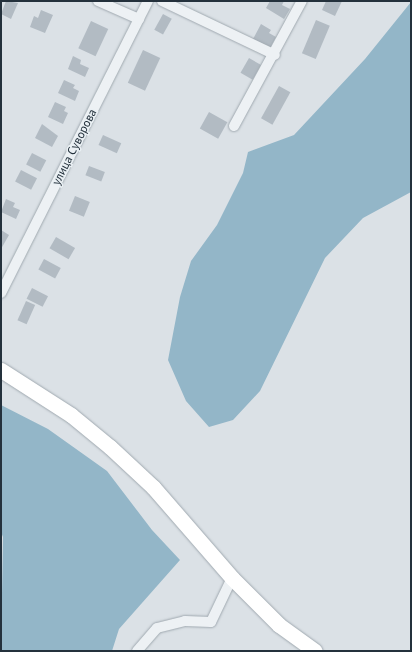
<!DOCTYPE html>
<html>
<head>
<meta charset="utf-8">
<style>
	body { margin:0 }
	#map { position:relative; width:412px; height:652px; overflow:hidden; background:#dbe1e6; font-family:"PT Sans",sans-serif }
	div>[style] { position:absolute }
	.water>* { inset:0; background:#93b6c8 }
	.building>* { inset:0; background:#b2bbc3; transform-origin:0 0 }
	.roads { filter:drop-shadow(0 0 1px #a0a9b0) drop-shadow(0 0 1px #a0a9b0) }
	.street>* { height:10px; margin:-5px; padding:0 5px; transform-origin:5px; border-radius:5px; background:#edf1f4 }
	.secondary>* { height:15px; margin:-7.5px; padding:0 7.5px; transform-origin:7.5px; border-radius:7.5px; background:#fff }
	span { translate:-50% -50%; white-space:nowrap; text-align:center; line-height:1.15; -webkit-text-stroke:3px #eaf0f4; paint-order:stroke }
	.street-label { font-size:12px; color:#24313c }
	.frame { position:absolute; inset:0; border:2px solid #24313c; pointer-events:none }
</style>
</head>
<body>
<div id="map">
	<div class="water">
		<i style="clip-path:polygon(411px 2px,411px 192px,363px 218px,325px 258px,260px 391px,233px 420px,209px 427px,186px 401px,168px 360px,180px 297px,191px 261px,217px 225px,243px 173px,248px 152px,294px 135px,365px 59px)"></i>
		<i style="clip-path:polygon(1px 405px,48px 429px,107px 471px,152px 530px,180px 560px,119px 629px,112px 651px,1px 651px,3px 537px,1px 532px)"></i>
	</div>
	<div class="building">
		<i style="clip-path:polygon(6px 1px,18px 3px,11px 19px,1px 14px)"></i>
		<i style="clip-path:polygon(270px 1px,284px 1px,282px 5px,290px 9px,284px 19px,266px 8px)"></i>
		<i style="clip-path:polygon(326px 1px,342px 1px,335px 16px,322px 10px)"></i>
		<i style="clip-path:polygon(41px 10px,53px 15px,45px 33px,30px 27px,34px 16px,38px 18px)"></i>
		<i style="left:163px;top:14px;width:10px;height:18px;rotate:29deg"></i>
		<i style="left:316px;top:20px;width:15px;height:36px;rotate:23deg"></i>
		<i style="left:91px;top:21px;width:19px;height:30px;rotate:25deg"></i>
		<i style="clip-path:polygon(261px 24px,271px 30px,269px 33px,276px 37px,270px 48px,253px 39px)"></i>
		<i style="left:143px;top:50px;width:19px;height:36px;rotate:25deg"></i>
		<i style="clip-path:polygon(73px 56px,81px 60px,80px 64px,89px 68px,85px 77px,68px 69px)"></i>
		<i style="left:249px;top:58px;width:14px;height:17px;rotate:30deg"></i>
		<i style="clip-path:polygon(64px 80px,75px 85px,73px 88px,79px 91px,75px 101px,58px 93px)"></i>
		<i style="left:279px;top:86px;width:13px;height:37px;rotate:29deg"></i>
		<i style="clip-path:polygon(55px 102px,66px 107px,64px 111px,68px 113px,63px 124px,48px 117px)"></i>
		<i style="left:209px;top:112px;width:21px;height:19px;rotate:29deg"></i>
		<i style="clip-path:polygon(42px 124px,58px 136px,52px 147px,35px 138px)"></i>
		<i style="left:103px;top:135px;width:20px;height:11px;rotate:24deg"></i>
		<i style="left:32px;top:153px;width:16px;height:13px;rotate:27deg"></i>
		<i style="left:89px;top:166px;width:17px;height:10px;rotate:21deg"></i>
		<i style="left:21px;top:170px;width:18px;height:13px;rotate:27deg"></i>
		<i style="left:75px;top:196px;width:16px;height:16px;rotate:22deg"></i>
		<i style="clip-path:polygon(6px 199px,15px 203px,13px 207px,20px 210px,16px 219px,1px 212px)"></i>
		<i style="clip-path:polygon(1px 230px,9px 235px,1px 249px)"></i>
		<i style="left:56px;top:237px;width:22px;height:13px;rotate:30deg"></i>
		<i style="left:44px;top:259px;width:19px;height:12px;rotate:28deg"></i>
		<i style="left:32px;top:288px;width:18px;height:12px;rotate:27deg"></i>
		<i style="left:26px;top:301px;width:10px;height:21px;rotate:24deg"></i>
	</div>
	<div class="roads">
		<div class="street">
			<i style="left:98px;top:1px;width:45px;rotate:23.7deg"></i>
			<i style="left:162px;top:1px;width:125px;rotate:25.5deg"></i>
			<i style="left:234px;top:126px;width:142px;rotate:-61.5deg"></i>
			<i style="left:1px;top:293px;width:327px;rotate:-63.3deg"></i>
			<i style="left:137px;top:651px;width:30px;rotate:-49deg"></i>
			<i style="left:157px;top:628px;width:29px;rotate:-14deg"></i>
			<i style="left:185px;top:621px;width:26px;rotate:2deg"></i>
			<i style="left:211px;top:622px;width:49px;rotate:-64.5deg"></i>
		</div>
		<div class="secondary">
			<i style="left:1px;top:370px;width:83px;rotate:32.7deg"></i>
			<i style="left:71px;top:415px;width:50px;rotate:39.4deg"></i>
			<i style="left:110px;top:447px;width:59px;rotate:42.9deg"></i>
			<i style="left:153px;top:487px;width:121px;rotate:49deg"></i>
			<i style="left:232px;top:578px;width:66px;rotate:45deg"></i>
			<i style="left:279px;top:625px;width:44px;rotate:35.8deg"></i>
		</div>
	</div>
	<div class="street-label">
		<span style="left:74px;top:147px;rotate:-63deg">улица Суворова</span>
	</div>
	<div class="frame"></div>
</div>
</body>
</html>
